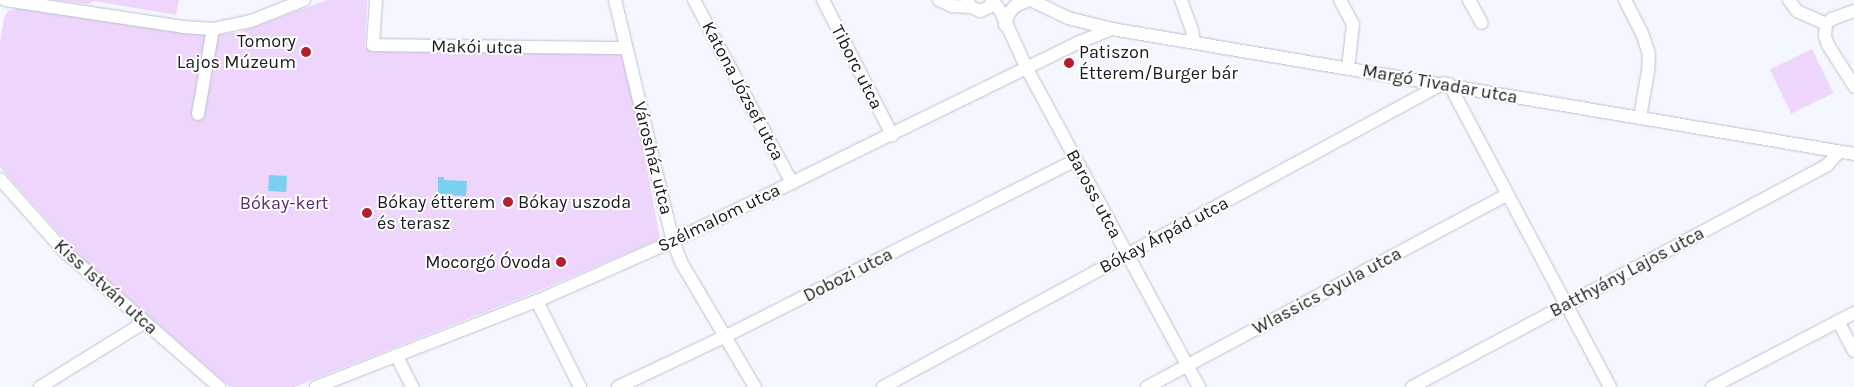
<!DOCTYPE html>
<html>
<head>
<meta charset="utf-8">
<style>
	body { margin:0 }
	#map { position:relative; width:1854px; height:387px; overflow:hidden; background:#f4f7ff; font-family:Karla,sans-serif }
	div>[style] { position:absolute }
	.green>* { inset:0; background:#eed5fc; transform-origin:0 0 }
	.water>* { inset:0; background:#7ad1ef; transform-origin:0 0 }
	.roads { filter:drop-shadow(0 0 1px #bcc1cd) drop-shadow(0 0 1px #bcc1cd) }
	.minor>* { height:12px; margin:-6px; padding:0 6px; transform-origin:6px; border-radius:6px; background:#fff }
	.dots>* { width:14px; height:14px; translate:-50% -50%; box-sizing:border-box; border:2px solid #fff; border-radius:50% }
	span { translate:-50% -50%; white-space:nowrap; text-align:center; line-height:1.15; -webkit-text-stroke:4px #fff; paint-order:stroke }
	.poi-label { font-size:18px; color:#17191d }
	.right { translate:-100% -50%; text-align:right }
	.left { translate:0 -50%; text-align:left }
	.street-label { font-size:18px; color:#17191d }
	.park-label { font-size:18px; color:#5d2d74 }
</style>
</head>
<body>
<div id="map">
	<div class="green">
		<i style="clip-path:polygon(55px 0,179px 0,176px 15px,94px 1px,88px 4px)"></i>
		<i style="clip-path:polygon(327px 0,367px 0,365px 48px,626px 54px,660px 239px,536px 292px,294px 387px,230px 387px,76px 253px,0 167px,0 44px,4px 18px,8px 11px,27px 6px,177px 32px,213px 35px,240px 32px)"></i>
		<i style="left:1812px;top:49px;width:49px;height:47px;rotate:64deg"></i>
	</div>
	<div class="water">
		<i style="left:269px;top:175px;width:18px;height:16px;rotate:3deg"></i>
		<i style="clip-path:polygon(438px 177px,444px 177px,444px 180px,467px 181px,466px 196px,438px 195px)"></i>
	</div>
	<div class="roads">
		<div class="minor">
			<i style="left:5px;top:0;width:180px;rotate:8.6deg"></i>
			<i style="left:183px;top:27px;width:30px;rotate:4deg"></i>
			<i style="left:213px;top:29px;width:39px;rotate:-12deg"></i>
			<i style="left:251px;top:21px;width:57px;rotate:-21.6deg"></i>
			<i style="left:376px;top:0;width:45px;rotate:93.8deg"></i>
			<i style="left:373px;top:45px;width:253px;rotate:0.7deg"></i>
			<i style="left:615px;top:0;width:248px;rotate:76.5deg"></i>
			<i style="left:673px;top:241px;width:22px;rotate:69deg"></i>
			<i style="left:681px;top:262px;width:145px;rotate:59.4deg"></i>
			<i style="left:694px;top:0;width:208px;rotate:61.8deg"></i>
			<i style="left:823px;top:0;width:152px;rotate:62.9deg"></i>
			<i style="left:939px;top:0;width:14px;rotate:25deg"></i>
			<i style="left:952px;top:6px;width:19px;rotate:3deg"></i>
			<i style="left:967px;top:0;width:8px;rotate:60deg"></i>
			<i style="left:971px;top:7px;width:10px;rotate:24deg"></i>
			<i style="left:980px;top:11px;width:10px;rotate:-24deg"></i>
			<i style="left:989px;top:7px;width:8px;rotate:-60deg"></i>
			<i style="left:1031px;top:0;width:41px;rotate:25.9deg"></i>
			<i style="left:1068px;top:18px;width:45px;rotate:14deg"></i>
			<i style="left:1112px;top:29px;width:752px;rotate:9.56deg"></i>
			<i style="left:1181px;top:0;width:32px;rotate:70deg"></i>
			<i style="left:1192px;top:30px;width:11px;rotate:80deg"></i>
			<i style="left:1340px;top:0;width:27px;rotate:62deg"></i>
			<i style="left:1353px;top:24px;width:44px;rotate:96.5deg"></i>
			<i style="left:1469px;top:0;width:26px;rotate:61deg"></i>
			<i style="left:1625px;top:0;width:37px;rotate:63deg"></i>
			<i style="left:1642px;top:33px;width:22px;rotate:72deg"></i>
			<i style="left:1649px;top:54px;width:17px;rotate:93deg"></i>
			<i style="left:1648px;top:71px;width:48px;rotate:99.7deg"></i>
			<i style="left:1789px;top:0;width:14px;rotate:54deg"></i>
			<i style="left:1797px;top:11px;width:32px;rotate:24deg"></i>
			<i style="left:993px;top:1px;width:14px;rotate:54deg"></i>
			<i style="left:1001px;top:12px;width:63px;rotate:65.5deg"></i>
			<i style="left:1027px;top:69px;width:362px;rotate:61.6deg"></i>
			<i style="left:1826px;top:24px;width:12px;rotate:95deg"></i>
			<i style="left:1825px;top:36px;width:9px;rotate:72deg"></i>
			<i style="left:1828px;top:45px;width:49px;rotate:57.6deg"></i>
			<i style="left:1826px;top:24px;width:8px;rotate:-40deg"></i>
			<i style="left:1832px;top:19px;width:23px;rotate:-20deg"></i>
			<i style="left:1005px;top:25px;width:13px;rotate:-72deg"></i>
			<i style="left:1009px;top:13px;width:9px;rotate:-49deg"></i>
			<i style="left:1015px;top:6px;width:15px;rotate:-23deg"></i>
			<i style="left:1449px;top:84px;width:343px;rotate:62deg"></i>
			<i style="left:198px;top:114px;width:86px;rotate:-80deg"></i>
			<i style="left:0;top:179px;width:95px;rotate:48.4deg"></i>
			<i style="left:63px;top:250px;width:208px;rotate:41.3deg"></i>
			<i style="left:537px;top:301px;width:96px;rotate:63.4deg"></i>
			<i style="left:1838px;top:321px;width:34px;rotate:62deg"></i>
			<i style="left:396px;top:355px;width:36px;rotate:63deg"></i>
			<i style="left:40px;top:387px;width:123px;rotate:-31.8deg"></i>
			<i style="left:316px;top:387px;width:237px;rotate:-21.3deg"></i>
			<i style="left:537px;top:301px;width:149px;rotate:-23.8deg"></i>
			<i style="left:673px;top:241px;width:450px;rotate:-26.1deg"></i>
			<i style="left:1077px;top:43px;width:38px;rotate:-22deg"></i>
			<i style="left:618px;top:387px;width:117px;rotate:-25.3deg"></i>
			<i style="left:724px;top:337px;width:394px;rotate:-26.7deg"></i>
			<i style="left:883px;top:387px;width:638px;rotate:-28.45deg"></i>
			<i style="left:1147px;top:387px;width:408px;rotate:-28.1deg"></i>
			<i style="left:1412px;top:387px;width:471px;rotate:-28.1deg"></i>
			<i style="left:1827px;top:165px;width:18px;rotate:-47deg"></i>
			<i style="left:1712px;top:387px;width:160px;rotate:-27.5deg"></i>
		</div>
	</div>
	<div class="dots">
		<i style="left:306px;top:52px;background:#b22030"></i>
		<i style="left:1069px;top:63px;background:#b22030"></i>
		<i style="left:508px;top:202px;background:#b22030"></i>
		<i style="left:367px;top:213px;background:#b22030"></i>
		<i style="left:561px;top:262px;background:#b22030"></i>
	</div>
	<div class="poi-label">
		<span class="right" style="left:296px;top:52px">Tomory<br>Lajos Múzeum</span>
		<span class="left" style="left:1079px;top:63px">Patiszon<br>Étterem/Burger bár</span>
		<span class="left" style="left:518px;top:202px">Bókay uszoda</span>
		<span class="left" style="left:377px;top:213px">Bókay étterem<br>és terasz</span>
		<span class="right" style="left:551px;top:262px">Mocorgó Óvoda</span>
	</div>
	<div class="street-label">
		<span style="left:477px;top:47px;rotate:1deg">Makói utca</span>
		<span style="left:857px;top:67px;rotate:63deg">Tiborc utca</span>
		<span style="left:1440px;top:84px;rotate:10deg">Margó Tivadar utca</span>
		<span style="left:743px;top:91px;rotate:62deg">Katona József utca</span>
		<span style="left:653px;top:158px;rotate:76deg">Városház utca</span>
		<span style="left:1094px;top:194px;rotate:62deg">Baross utca</span>
		<span style="left:719px;top:218px;rotate:-26deg">Szélmalom utca</span>
		<span style="left:1164px;top:235px;rotate:-28deg">Bókay Árpád utca</span>
		<span style="left:1627px;top:272px;rotate:-28deg">Batthyány Lajos utca</span>
		<span style="left:848px;top:275px;rotate:-27deg">Dobozi utca</span>
		<span style="left:106px;top:287px;rotate:42deg">Kiss István utca</span>
		<span style="left:1327px;top:291px;rotate:-28deg">Wlassics Gyula utca</span>
	</div>
	<div class="park-label">
		<span style="left:284px;top:203px">Bókay-kert</span>
	</div>
</div>
</body>
</html>
